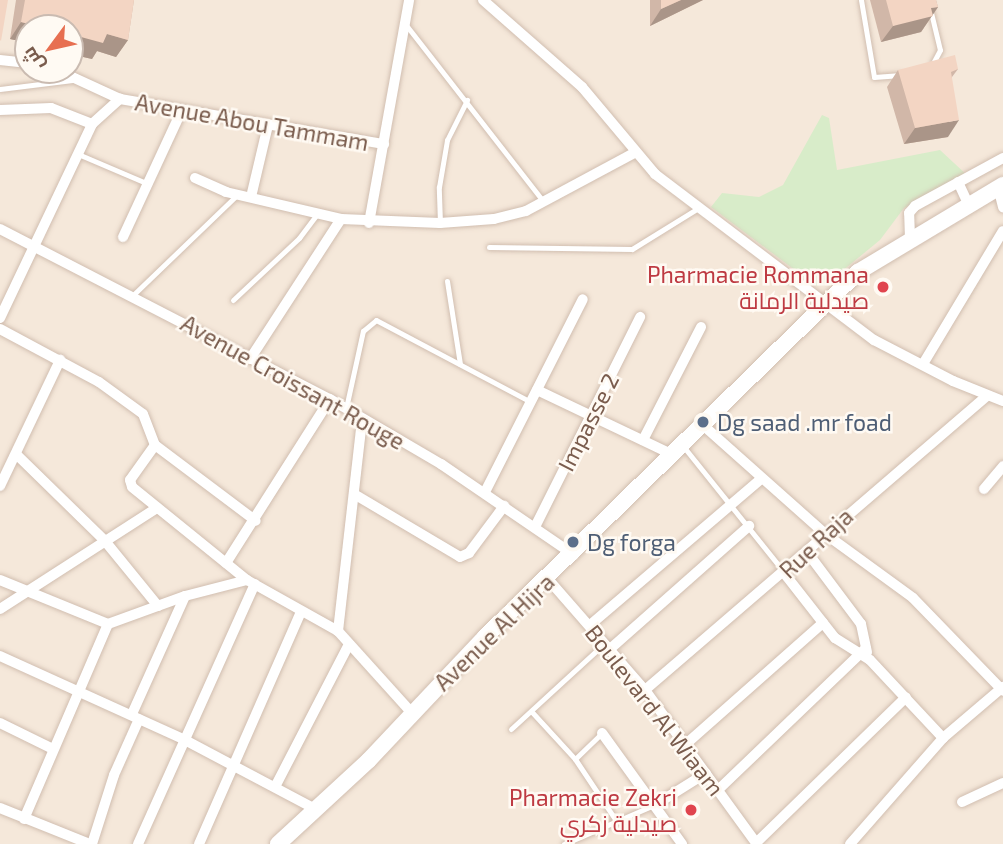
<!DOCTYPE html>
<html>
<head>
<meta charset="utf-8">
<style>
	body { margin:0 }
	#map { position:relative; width:1003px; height:844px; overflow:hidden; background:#fdf6ec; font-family:"Exo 2",Cairo,sans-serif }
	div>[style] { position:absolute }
	.residential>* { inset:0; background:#f5e8da }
	.green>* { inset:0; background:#d8ecc9 }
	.roads { filter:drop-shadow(0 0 2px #d1beb0) drop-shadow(0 0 2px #d1beb0) }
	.lane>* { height:5px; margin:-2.5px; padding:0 2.5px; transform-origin:2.5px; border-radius:2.5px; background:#fff }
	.street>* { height:10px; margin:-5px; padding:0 5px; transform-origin:5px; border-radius:5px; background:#fff }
	.secondary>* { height:16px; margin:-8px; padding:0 8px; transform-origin:8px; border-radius:8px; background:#fff }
	.wall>* { inset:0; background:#d1b7a8 }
	.shaded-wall>* { inset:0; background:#aa9588 }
	.building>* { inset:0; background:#f3d5c3 }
	.dots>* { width:19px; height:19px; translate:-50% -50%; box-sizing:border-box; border:4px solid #fffaf3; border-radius:50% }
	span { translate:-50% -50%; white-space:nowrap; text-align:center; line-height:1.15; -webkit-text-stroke:5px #fffaf3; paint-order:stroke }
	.street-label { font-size:23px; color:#7a5c4d }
	.health-label { font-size:23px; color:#be3a42 }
	.right { translate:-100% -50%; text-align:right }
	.service-label { font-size:23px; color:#4e5e75 }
	.left { translate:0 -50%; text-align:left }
	.north { position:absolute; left:14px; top:14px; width:70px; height:70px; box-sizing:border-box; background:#fffaf3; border:2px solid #cabbb1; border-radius:50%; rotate:237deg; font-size:19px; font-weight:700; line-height:28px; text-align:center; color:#7a5c4d }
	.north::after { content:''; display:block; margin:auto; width:24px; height:32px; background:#e76f51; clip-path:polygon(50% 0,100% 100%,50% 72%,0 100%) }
</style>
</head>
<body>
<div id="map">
	<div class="residential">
		<i style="clip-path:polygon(evenodd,0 0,1003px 0,1003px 844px,0 844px,0 0,28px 28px,70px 28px,70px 70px,28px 70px,28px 28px)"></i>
	</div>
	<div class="green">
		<i style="clip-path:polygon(822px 115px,829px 118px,837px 170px,940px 150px,968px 176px,904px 208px,880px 240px,830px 281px,816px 286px,711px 207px,722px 193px,759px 197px,783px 185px)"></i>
	</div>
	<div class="roads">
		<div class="lane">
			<i style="left:861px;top:0;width:78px;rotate:80.4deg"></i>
			<i style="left:874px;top:77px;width:27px;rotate:-4deg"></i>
			<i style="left:928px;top:0;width:51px;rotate:76.5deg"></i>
			<i style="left:940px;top:50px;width:15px;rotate:118deg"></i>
			<i style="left:406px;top:25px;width:224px;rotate:52.1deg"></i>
			<i style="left:0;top:89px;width:73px;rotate:-7.1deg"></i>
			<i style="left:78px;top:154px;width:74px;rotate:23.1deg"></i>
			<i style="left:440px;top:223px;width:36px;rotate:-92deg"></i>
			<i style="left:439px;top:187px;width:48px;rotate:-80.3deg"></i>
			<i style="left:447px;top:140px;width:45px;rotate:-63.4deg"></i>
			<i style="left:489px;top:247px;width:143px;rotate:0.8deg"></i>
			<i style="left:632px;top:249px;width:80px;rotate:-31.7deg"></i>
			<i style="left:447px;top:281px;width:84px;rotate:81.1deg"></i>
			<i style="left:133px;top:295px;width:146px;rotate:-43.9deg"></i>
			<i style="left:233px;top:300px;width:91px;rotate:-43.2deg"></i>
			<i style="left:299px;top:238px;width:31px;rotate:-53deg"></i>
			<i style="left:346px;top:408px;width:79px;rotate:-77.6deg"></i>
			<i style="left:363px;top:331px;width:17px;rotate:-40deg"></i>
			<i style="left:376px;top:320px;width:175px;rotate:27.9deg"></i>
			<i style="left:683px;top:446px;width:161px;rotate:51.3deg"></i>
			<i style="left:531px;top:711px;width:65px;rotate:47.5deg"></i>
			<i style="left:575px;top:759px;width:72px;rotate:56.3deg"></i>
			<i style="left:511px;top:729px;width:127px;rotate:-42.5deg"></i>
			<i style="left:575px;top:759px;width:37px;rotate:-44deg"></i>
			<i style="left:564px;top:844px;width:98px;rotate:-23.4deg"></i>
		</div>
		<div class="street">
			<i style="left:483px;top:0;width:132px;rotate:41.3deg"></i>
			<i style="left:582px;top:87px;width:114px;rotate:50deg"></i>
			<i style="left:655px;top:174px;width:275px;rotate:37.2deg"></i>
			<i style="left:874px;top:340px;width:89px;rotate:27.4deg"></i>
			<i style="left:953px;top:381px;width:54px;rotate:21.8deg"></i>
			<i style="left:0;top:60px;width:28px;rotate:6deg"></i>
			<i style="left:57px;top:70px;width:69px;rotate:24.7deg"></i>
			<i style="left:120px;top:99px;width:268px;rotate:9.7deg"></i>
			<i style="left:0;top:110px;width:51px;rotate:-2.2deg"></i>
			<i style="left:51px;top:108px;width:44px;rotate:21.3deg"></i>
			<i style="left:195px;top:178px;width:34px;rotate:24deg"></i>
			<i style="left:226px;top:192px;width:118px;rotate:13.2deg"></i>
			<i style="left:341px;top:219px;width:99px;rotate:2.3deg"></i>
			<i style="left:440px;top:223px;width:54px;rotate:-4.2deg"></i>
			<i style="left:494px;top:219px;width:33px;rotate:-14deg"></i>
			<i style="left:526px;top:211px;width:123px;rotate:-28.2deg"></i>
			<i style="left:958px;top:182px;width:23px;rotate:65deg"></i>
			<i style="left:998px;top:187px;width:21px;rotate:76deg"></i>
			<i style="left:251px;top:197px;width:74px;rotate:-76.7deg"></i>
			<i style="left:369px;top:223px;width:227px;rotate:-79.8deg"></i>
			<i style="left:0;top:229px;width:371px;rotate:27.3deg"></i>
			<i style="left:330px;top:399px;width:129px;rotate:30.4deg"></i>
			<i style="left:441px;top:464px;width:161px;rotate:34.4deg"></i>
			<i style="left:123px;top:237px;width:140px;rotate:-65.1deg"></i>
			<i style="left:910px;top:238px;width:25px;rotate:-92deg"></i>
			<i style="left:909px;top:213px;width:9px;rotate:-49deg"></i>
			<i style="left:915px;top:206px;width:100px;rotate:-28.6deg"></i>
			<i style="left:0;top:318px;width:215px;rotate:-64.6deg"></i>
			<i style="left:92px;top:124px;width:38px;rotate:-42deg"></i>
			<i style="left:0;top:329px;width:112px;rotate:28.2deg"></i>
			<i style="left:99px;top:382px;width:54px;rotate:36deg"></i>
			<i style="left:143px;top:414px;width:33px;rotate:69deg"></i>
			<i style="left:155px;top:445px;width:43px;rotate:125.5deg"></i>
			<i style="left:130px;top:480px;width:7px;rotate:74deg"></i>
			<i style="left:132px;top:487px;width:148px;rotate:39deg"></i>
			<i style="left:247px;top:580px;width:104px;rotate:29.3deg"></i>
			<i style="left:338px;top:631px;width:109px;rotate:48deg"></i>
			<i style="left:250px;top:359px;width:167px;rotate:-57deg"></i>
			<i style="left:923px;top:364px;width:155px;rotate:-59deg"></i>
			<i style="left:537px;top:390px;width:151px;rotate:25.5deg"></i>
			<i style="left:704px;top:426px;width:161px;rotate:41.7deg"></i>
			<i style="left:824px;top:533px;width:110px;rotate:36.1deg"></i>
			<i style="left:913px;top:598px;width:129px;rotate:45.9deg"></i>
			<i style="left:643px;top:440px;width:127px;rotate:-62.8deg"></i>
			<i style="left:155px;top:445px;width:126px;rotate:37deg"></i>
			<i style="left:16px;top:454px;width:124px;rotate:44.3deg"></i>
			<i style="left:105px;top:541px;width:84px;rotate:50.8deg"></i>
			<i style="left:0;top:486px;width:140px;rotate:-64.5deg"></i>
			<i style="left:984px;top:489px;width:30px;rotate:-50deg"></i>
			<i style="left:485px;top:492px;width:216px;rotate:-63.1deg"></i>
			<i style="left:354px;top:494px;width:123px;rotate:30.7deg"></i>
			<i style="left:460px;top:557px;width:10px;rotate:-24deg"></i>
			<i style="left:469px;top:553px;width:59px;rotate:-53.3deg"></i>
			<i style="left:535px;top:527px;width:235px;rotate:-63.4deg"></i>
			<i style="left:807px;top:552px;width:90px;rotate:53.1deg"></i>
			<i style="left:861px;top:624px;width:29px;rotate:78deg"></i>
			<i style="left:226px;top:563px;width:194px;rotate:-57.6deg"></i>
			<i style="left:784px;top:573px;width:83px;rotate:51.9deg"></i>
			<i style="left:835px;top:638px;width:41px;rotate:32.2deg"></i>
			<i style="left:870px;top:660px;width:107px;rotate:46.9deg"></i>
			<i style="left:548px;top:579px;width:147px;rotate:48.9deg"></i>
			<i style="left:645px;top:690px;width:190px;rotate:54deg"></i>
			<i style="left:0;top:580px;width:117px;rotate:22.2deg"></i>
			<i style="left:108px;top:624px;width:82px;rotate:-20deg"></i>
			<i style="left:185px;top:596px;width:64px;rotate:-14.5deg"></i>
			<i style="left:0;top:609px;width:187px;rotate:-32.8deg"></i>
			<i style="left:590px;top:625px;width:225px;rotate:-40.5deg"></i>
			<i style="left:338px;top:631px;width:213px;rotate:-83.5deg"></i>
			<i style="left:610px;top:649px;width:186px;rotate:-41.5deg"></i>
			<i style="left:0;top:656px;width:201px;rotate:24.4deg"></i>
			<i style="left:183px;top:739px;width:152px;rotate:27.9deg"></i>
			<i style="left:645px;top:690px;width:451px;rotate:-40.7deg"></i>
			<i style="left:132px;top:714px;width:129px;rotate:-65.8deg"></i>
			<i style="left:0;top:723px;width:59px;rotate:26.1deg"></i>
			<i style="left:602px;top:733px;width:137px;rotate:54.2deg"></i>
			<i style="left:686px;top:744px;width:183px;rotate:-41.5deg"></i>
			<i style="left:276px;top:785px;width:159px;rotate:-62.6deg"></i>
			<i style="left:718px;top:790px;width:205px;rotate:-43.8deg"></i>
			<i style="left:962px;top:802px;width:45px;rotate:-24.9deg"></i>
			<i style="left:655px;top:805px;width:60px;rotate:-32.1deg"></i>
			<i style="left:0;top:808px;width:97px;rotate:21.8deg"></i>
			<i style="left:24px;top:819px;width:212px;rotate:-66.7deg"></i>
			<i style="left:756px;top:843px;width:209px;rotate:-44.2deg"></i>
			<i style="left:92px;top:844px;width:72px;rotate:-72.3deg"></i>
			<i style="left:114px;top:775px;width:61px;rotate:-65.9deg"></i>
			<i style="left:138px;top:844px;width:285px;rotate:-65.8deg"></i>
			<i style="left:199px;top:844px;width:251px;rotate:-66.3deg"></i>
			<i style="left:850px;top:844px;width:141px;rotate:-48.7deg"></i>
			<i style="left:943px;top:738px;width:79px;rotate:-40.4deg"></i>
		</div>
		<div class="secondary">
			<i style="left:278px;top:844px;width:124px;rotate:-42.7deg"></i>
			<i style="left:369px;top:760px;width:169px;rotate:-46.7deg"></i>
			<i style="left:485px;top:637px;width:522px;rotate:-44.38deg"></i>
			<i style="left:858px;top:272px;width:169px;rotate:-31deg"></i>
		</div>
	</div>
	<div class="wall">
		<i style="clip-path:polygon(16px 0,134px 0,128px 40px,116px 57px,97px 51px,92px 59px,70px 54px,70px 28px,28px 28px,28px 43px,10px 39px)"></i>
		<i style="clip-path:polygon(650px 0,703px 0,650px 26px)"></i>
		<i style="clip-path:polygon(870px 0,936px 0,938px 7px,921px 32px,881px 42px)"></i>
		<i style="clip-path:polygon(958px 69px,952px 77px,948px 137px,904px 144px,887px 87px,898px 70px)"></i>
	</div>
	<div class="shaded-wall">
		<i style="clip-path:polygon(681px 0,703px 0,650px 26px,661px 9px)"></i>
		<i style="clip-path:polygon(938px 7px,921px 32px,881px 42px,893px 26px,931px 8px)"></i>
		<i style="clip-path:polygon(21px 22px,45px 28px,28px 28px,28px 43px,10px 39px)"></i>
		<i style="clip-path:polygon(70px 34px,107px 34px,128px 40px,116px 57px,97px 51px,92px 59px,70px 54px)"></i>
		<i style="clip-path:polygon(959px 120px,948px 137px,904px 144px,915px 128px)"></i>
	</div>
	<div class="building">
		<i style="clip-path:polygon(0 0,8px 0,1px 41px,0 40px)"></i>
		<i style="clip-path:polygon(25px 0,134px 0,128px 40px,107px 34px,103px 43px,70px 34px,70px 28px,45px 28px,21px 22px)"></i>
		<i style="clip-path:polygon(661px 0,681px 0,661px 9px)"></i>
		<i style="clip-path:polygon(886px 0,936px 0,938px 7px,931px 8px,933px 16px,893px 26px)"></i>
		<i style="clip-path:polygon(955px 55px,958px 69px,951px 72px,959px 120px,915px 128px,898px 70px)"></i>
	</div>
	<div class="dots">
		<i style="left:883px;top:287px;background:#e0444e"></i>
		<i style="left:703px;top:422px;background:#5c6f8a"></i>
		<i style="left:573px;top:542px;background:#5c6f8a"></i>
		<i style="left:691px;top:810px;background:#e0444e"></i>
	</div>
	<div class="street-label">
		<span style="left:252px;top:122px;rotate:10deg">Avenue Abou Tammam</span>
		<span style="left:293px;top:382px;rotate:29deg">Avenue Croissant Rouge</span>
		<span style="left:588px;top:422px;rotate:-63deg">Impasse 2</span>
		<span style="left:816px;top:543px;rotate:-43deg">Rue Raja</span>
		<span style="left:494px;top:632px;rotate:-44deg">Avenue Al Hijra</span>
		<span style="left:655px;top:710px;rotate:52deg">Boulevard Al Wiaam</span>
	</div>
	<div class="health-label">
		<span class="right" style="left:869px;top:287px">Pharmacie Rommana<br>صيدلية الرمانة</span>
		<span class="right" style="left:677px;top:810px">Pharmacie Zekri<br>صيدلية زكري</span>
	</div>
	<div class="service-label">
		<span class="left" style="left:717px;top:422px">Dg saad .mr foad</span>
		<span class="left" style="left:587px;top:542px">Dg forga</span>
	</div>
	<div class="north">ش</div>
</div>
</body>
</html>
